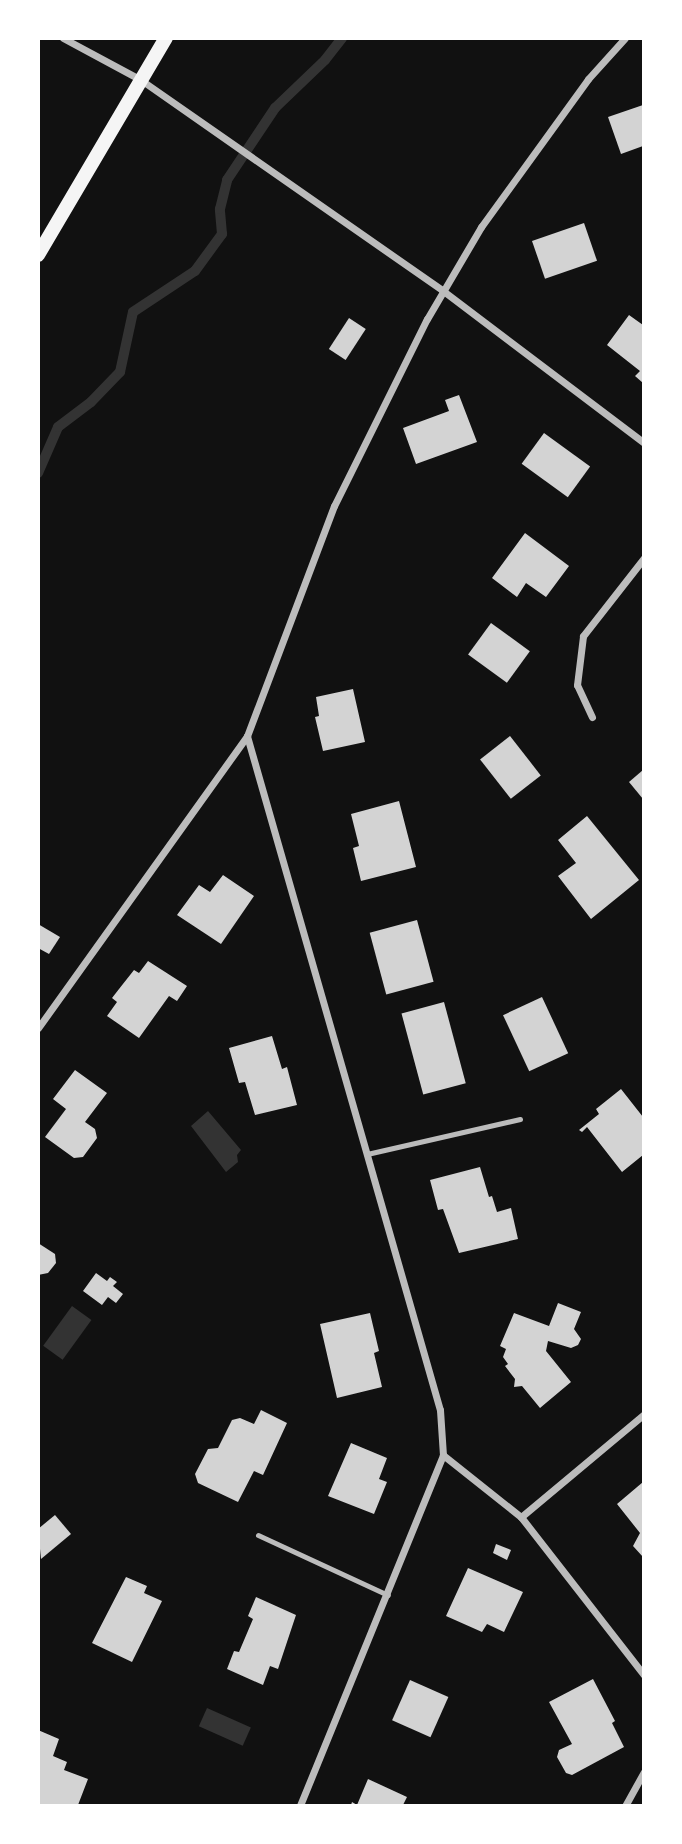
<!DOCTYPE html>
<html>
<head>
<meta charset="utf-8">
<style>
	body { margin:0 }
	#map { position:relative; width:682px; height:1844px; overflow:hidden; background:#111; font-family:Barlow,sans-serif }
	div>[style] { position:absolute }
	.water>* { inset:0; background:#333; transform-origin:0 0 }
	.stream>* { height:10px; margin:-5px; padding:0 5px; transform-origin:5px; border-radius:5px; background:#333 }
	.building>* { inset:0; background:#d3d3d3; transform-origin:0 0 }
	.service>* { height:5px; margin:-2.5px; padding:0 2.5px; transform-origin:2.5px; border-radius:2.5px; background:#bcbcbc }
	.minor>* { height:7px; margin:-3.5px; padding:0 3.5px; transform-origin:3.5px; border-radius:3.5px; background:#bcbcbc }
	.secondary>* { height:14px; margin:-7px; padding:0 7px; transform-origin:7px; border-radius:7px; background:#f5f5f5 }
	span { translate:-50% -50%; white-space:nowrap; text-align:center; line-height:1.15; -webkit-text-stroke:7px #fff; paint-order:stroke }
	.frame { position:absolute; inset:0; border:40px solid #fff; pointer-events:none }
</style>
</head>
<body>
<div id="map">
	<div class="water">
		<i style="clip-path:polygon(208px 1111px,241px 1150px,237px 1155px,238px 1162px,226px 1172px,191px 1126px)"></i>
		<i style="left:72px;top:1306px;width:24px;height:49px;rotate:36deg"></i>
		<i style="left:207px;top:1708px;width:48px;height:20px;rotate:24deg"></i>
	</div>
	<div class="stream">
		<i style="left:38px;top:473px;width:50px;rotate:-66.5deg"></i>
		<i style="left:58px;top:427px;width:41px;rotate:-37.1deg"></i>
		<i style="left:91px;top:402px;width:42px;rotate:-46deg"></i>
		<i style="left:120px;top:372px;width:61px;rotate:-77.8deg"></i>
		<i style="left:133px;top:312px;width:74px;rotate:-33.5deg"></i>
		<i style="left:195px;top:271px;width:46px;rotate:-53.9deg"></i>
		<i style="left:222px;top:234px;width:25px;rotate:-95deg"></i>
		<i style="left:220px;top:209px;width:30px;rotate:-76deg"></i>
		<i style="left:227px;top:180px;width:87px;rotate:-56.3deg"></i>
		<i style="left:275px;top:108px;width:69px;rotate:-43.8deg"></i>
		<i style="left:325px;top:60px;width:28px;rotate:-52deg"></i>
	</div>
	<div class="building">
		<i style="clip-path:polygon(643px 105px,643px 146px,621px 154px,608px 117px)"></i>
		<i style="left:584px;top:223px;width:40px;height:55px;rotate:71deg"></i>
		<i style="clip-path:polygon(629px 315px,643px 325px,643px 383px,635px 376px,640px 371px,607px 345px)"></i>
		<i style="left:349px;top:318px;width:20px;height:37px;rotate:33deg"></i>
		<i style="clip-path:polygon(459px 395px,477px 442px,416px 464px,403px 428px,449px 411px,445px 400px)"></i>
		<i style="left:544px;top:433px;width:57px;height:38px;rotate:36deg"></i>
		<i style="clip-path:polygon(525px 533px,569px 566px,546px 597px,526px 583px,517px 597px,492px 578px)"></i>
		<i style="left:491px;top:623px;width:48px;height:39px;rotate:36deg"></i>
		<i style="clip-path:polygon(353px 689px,365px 742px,323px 751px,315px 717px,319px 716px,316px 697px)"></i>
		<i style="left:510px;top:736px;width:50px;height:38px;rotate:52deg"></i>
		<i style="clip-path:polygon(643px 770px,643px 799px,629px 782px)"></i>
		<i style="clip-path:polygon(399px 801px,416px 867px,361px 881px,353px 848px,359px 846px,351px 814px)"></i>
		<i style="clip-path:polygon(587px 816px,639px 880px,591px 919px,558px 876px,576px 863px,558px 840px)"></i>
		<i style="clip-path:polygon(223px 875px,254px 896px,221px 944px,177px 915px,199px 885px,210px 892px)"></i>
		<i style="left:417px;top:920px;width:64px;height:49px;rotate:75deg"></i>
		<i style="clip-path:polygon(38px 924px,60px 937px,49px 954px,38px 948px)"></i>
		<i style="clip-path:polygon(148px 961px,187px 986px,177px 1001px,169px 996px,139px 1038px,107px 1016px,117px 1002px,112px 998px,119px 989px,134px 970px,139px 973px)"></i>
		<i style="left:542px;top:997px;width:62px;height:43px;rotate:65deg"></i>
		<i style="left:444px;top:1002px;width:84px;height:44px;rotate:75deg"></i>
		<i style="clip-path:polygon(272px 1036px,282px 1069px,287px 1067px,297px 1105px,255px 1115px,245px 1082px,239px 1083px,229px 1048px)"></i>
		<i style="clip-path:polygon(75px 1070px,107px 1093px,85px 1122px,95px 1129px,97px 1138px,83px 1157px,74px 1158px,45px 1137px,66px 1109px,53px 1099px)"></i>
		<i style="clip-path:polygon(621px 1089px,643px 1117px,643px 1155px,622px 1172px,587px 1127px,582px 1132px,579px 1130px,599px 1114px,596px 1109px)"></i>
		<i style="clip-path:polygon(480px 1167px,489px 1197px,492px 1196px,497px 1212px,511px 1208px,518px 1239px,459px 1253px,443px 1209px,438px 1210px,430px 1180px)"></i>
		<i style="clip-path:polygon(38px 1243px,55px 1254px,56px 1263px,48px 1273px,38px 1275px)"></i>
		<i style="clip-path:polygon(96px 1273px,107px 1281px,110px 1277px,117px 1282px,113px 1286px,123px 1294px,116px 1303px,108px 1297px,102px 1305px,83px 1291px)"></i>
		<i style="clip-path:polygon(558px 1303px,581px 1312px,574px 1329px,581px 1339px,578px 1345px,571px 1348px,548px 1341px,546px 1351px,571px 1382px,540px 1408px,522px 1386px,514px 1387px,515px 1379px,505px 1366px,508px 1364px,503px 1357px,506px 1349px,500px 1346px,514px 1313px,549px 1326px)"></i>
		<i style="clip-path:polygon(370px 1313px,379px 1351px,374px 1353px,382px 1387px,337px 1398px,320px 1324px)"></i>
		<i style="clip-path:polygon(261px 1410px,287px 1423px,263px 1475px,254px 1471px,238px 1502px,198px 1483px,195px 1474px,208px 1449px,218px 1448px,232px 1420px,240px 1418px,254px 1424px)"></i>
		<i style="clip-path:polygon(351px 1443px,387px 1458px,379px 1479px,387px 1482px,374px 1514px,328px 1496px)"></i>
		<i style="clip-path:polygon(643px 1482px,643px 1557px,633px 1546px,640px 1533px,617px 1504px)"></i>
		<i style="clip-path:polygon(55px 1515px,71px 1534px,41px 1559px,38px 1529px)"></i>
		<i style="clip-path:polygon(496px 1544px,511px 1550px,507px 1560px,493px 1553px)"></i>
		<i style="clip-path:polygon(468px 1568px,523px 1592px,504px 1632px,487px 1624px,482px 1632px,446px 1616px)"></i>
		<i style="clip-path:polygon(126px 1577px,147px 1586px,144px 1593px,162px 1601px,132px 1662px,92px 1643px)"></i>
		<i style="clip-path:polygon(256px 1597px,296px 1615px,278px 1669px,270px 1666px,263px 1685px,227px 1669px,234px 1651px,239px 1652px,253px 1619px,248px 1616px)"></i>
		<i style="clip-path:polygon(593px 1679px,615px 1721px,612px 1723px,624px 1747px,572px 1775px,566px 1773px,557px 1757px,559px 1750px,572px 1744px,549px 1702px)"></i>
		<i style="left:410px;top:1680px;width:42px;height:44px;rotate:24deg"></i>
		<i style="clip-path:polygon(38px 1730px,59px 1739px,53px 1756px,67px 1762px,64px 1770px,88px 1779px,78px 1805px,38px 1805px)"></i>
		<i style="clip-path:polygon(368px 1779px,407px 1797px,403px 1805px,351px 1805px,352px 1802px,357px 1805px)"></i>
	</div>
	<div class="service">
		<i style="left:367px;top:1154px;width:157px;rotate:-12.9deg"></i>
		<i style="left:258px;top:1535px;width:143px;rotate:24.8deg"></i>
	</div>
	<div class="minor">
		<i style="left:63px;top:38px;width:89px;rotate:28.3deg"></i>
		<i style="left:141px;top:80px;width:367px;rotate:34.9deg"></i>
		<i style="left:442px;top:290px;width:253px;rotate:37.1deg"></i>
		<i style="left:592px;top:717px;width:35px;rotate:-115deg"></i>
		<i style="left:577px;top:685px;width:49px;rotate:-83deg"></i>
		<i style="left:583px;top:636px;width:99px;rotate:-52deg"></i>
		<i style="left:247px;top:736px;width:701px;rotate:74.02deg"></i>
		<i style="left:440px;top:1410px;width:45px;rotate:86.2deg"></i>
		<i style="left:443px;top:1455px;width:379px;rotate:112.2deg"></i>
		<i style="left:38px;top:1028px;width:359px;rotate:-54.4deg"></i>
		<i style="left:247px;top:736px;width:246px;rotate:-69.3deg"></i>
		<i style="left:334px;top:506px;width:209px;rotate:-63.6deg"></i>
		<i style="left:427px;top:319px;width:107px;rotate:-59.6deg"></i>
		<i style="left:481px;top:227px;width:183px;rotate:-54.1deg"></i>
		<i style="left:588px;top:79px;width:55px;rotate:-47.9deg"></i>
		<i style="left:443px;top:1455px;width:100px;rotate:38.5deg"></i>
		<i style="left:521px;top:1517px;width:200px;rotate:52.1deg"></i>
		<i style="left:521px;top:1517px;width:160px;rotate:-39.9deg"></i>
		<i style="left:625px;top:1806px;width:39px;rotate:-61deg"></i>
	</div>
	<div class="secondary">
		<i style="left:38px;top:255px;width:252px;rotate:-59.5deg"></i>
	</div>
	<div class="frame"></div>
</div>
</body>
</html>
